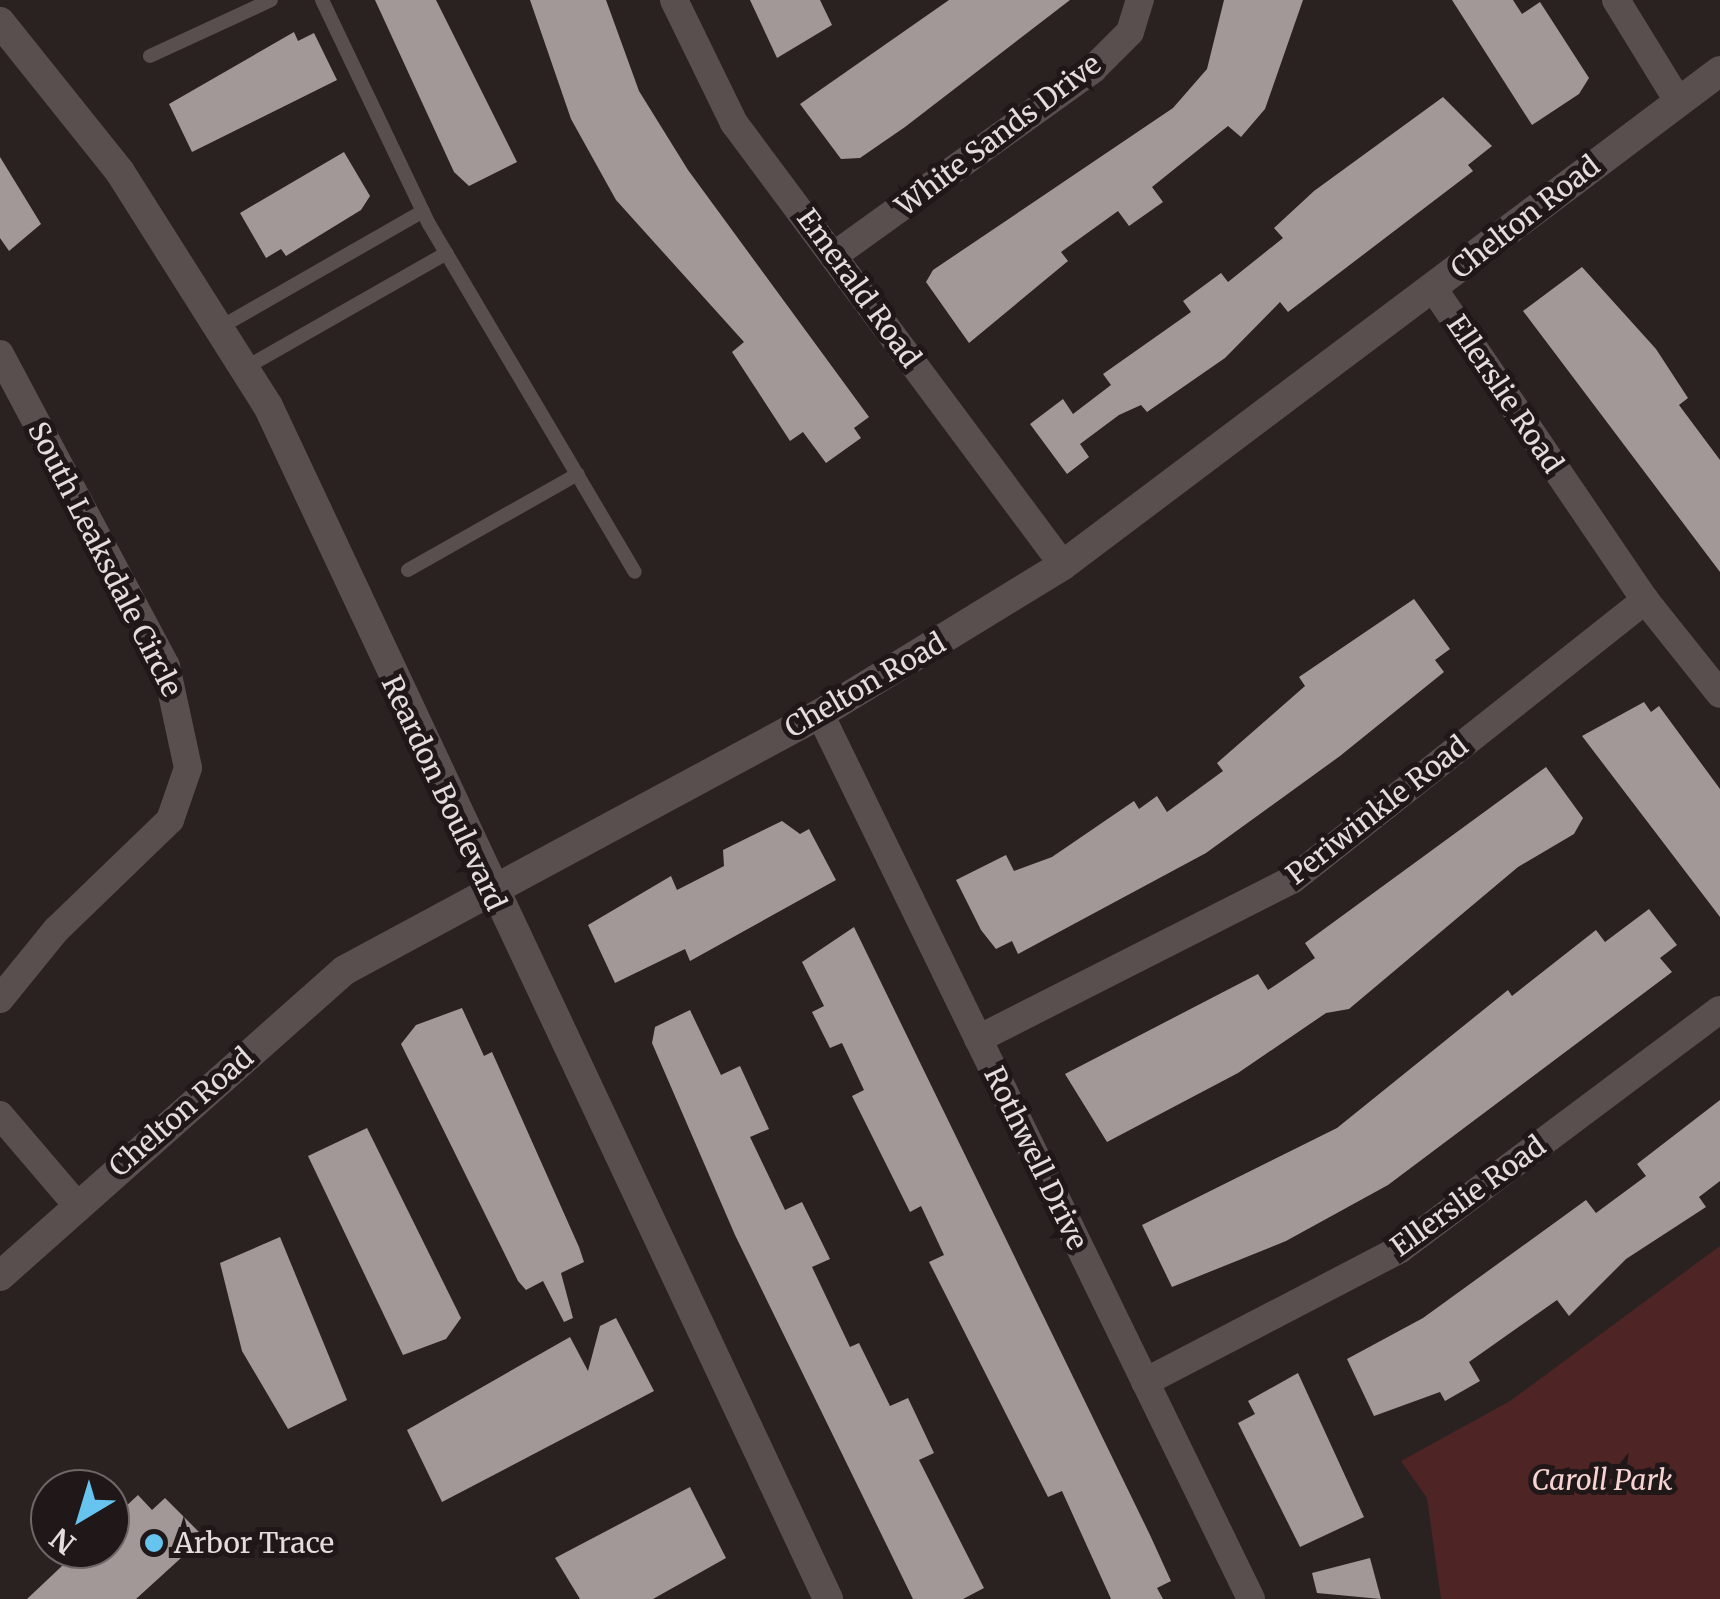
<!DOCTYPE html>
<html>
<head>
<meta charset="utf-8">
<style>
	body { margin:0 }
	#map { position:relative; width:1720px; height:1599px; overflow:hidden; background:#2a2121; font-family:Merriweather,serif }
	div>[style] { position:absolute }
	.green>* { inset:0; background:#4e2425 }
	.building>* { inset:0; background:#a39898 }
	.lane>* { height:14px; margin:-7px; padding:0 7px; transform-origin:7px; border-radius:7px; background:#594f4f }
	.street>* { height:28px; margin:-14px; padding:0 14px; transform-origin:14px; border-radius:14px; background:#594f4f }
	.secondary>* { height:30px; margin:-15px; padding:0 15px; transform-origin:15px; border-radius:15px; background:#594f4f }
	.dots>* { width:28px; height:28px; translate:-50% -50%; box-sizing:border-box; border:5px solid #201818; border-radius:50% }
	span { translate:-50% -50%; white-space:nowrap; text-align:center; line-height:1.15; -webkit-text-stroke:10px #201818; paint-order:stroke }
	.street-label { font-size:28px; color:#e3dddc }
	.park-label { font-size:28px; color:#f7d4d3; font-style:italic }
	.poi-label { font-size:28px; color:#e3dddc }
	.left { translate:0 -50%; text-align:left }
	.north { position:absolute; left:30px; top:1469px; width:100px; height:100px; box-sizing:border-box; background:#201818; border:2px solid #6e6766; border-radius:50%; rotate:218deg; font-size:28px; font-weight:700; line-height:40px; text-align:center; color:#e3dddc }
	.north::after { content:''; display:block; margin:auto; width:35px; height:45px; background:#66c4ef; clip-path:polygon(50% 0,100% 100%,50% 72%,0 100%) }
</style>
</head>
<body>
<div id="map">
	<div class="green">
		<i style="clip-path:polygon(1720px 1246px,1720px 1599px,1441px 1599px,1427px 1498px,1401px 1461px,1510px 1401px)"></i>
	</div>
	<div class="building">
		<i style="clip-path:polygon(375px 0,436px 0,517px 162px,469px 186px,454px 172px)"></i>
		<i style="clip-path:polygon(530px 0,606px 0,639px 91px,688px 170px,869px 417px,854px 428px,861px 438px,826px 463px,803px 432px,790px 441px,732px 352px,744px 342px,616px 200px,571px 119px)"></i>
		<i style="clip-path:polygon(750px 0,820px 0,832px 25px,777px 58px)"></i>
		<i style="clip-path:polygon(949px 0,1070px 0,905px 127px,860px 158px,841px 159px,800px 104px)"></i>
		<i style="clip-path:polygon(1224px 0,1303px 0,1265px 109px,1241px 137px,1228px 126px,1152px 187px,1163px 202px,1129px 226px,1118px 211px,1061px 252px,1068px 261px,969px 343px,926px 282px,933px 270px,1173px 108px,1207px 69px)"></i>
		<i style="clip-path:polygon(1452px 0,1513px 0,1522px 14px,1540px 2px,1589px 78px,1579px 94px,1532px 125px)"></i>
		<i style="clip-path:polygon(294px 32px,298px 41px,314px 33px,337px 80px,192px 152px,169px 104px)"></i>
		<i style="clip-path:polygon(1443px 97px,1492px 146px,1468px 165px,1473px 171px,1288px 312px,1280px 302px,1225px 358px,1147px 412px,1141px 405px,1119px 415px,1080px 444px,1089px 457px,1067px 474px,1030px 424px,1063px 399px,1073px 414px,1111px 385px,1103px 374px,1191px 312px,1183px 301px,1221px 273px,1228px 282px,1283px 238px,1274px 228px,1314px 191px)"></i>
		<i style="clip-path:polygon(344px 152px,370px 196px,361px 210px,286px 256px,281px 249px,266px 258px,240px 213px)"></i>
		<i style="clip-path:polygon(0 157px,41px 224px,9px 251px,0 238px)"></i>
		<i style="clip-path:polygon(1582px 267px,1656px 349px,1688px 398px,1679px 405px,1720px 460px,1720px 572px,1523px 311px)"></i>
		<i style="clip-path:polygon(1414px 599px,1450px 649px,1435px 660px,1444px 672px,1340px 756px,1206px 853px,1018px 954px,1012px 941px,996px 949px,981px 930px,956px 880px,1006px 855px,1014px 871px,1052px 857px,1134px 801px,1139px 809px,1157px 796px,1167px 812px,1223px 771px,1217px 763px,1305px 686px,1299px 677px)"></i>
		<i style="clip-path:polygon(1644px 702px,1651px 712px,1659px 706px,1720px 789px,1720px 917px,1582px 736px)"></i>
		<i style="clip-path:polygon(1546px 767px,1583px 818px,1574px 834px,1518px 867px,1349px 1009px,1326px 1013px,1238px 1073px,1107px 1142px,1065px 1074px,1258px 974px,1268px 990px,1292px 974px,1315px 958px,1305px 943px)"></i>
		<i style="clip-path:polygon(782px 821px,800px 834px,809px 829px,836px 880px,690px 961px,685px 949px,615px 983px,588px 925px,671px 876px,677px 890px,724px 866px,723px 850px)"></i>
		<i style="clip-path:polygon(1649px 909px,1677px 945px,1660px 958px,1672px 972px,1388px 1185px,1286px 1241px,1172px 1287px,1142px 1225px,1337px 1128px,1508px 990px,1512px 996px,1596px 930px,1605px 942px)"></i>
		<i style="clip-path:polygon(854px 927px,1150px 1535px,1171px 1581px,1157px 1588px,1163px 1599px,1111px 1599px,1062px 1491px,1048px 1497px,929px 1262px,944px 1255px,921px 1206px,910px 1212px,852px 1096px,864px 1090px,842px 1043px,830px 1048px,812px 1012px,824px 1006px,802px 962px)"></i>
		<i style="clip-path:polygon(462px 1008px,484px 1056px,492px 1052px,579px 1247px,584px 1262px,561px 1273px,573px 1318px,564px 1322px,543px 1281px,526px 1290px,518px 1281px,401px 1044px,416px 1025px)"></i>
		<i style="clip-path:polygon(690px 1010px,721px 1075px,740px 1066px,769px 1129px,750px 1137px,785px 1210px,802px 1202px,830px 1259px,812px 1267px,850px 1347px,859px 1343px,890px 1406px,908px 1398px,934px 1453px,919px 1460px,984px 1588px,963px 1599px,913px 1599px,735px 1235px,652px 1043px,655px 1027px)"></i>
		<i style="clip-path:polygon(1720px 1100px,1720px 1181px,1699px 1197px,1706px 1207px,1626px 1259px,1569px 1316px,1557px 1300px,1469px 1362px,1480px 1381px,1445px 1401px,1440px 1392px,1374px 1416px,1347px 1359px,1423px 1318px,1586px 1200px,1596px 1213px,1646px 1176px,1637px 1164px)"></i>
		<i style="clip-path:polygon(367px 1128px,461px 1318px,446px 1339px,403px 1355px,308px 1156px)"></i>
		<i style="clip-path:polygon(280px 1237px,347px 1400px,288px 1429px,242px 1351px,220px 1263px)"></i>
		<i style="clip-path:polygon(616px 1318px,654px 1391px,442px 1502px,407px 1430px,570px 1337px,588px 1371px,600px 1326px)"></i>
		<i style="clip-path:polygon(1298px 1373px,1364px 1517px,1300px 1547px,1238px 1423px,1255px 1414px,1248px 1401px)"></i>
		<i style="clip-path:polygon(690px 1487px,726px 1558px,653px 1599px,580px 1599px,555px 1558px)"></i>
		<i style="clip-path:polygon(138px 1495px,152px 1510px,165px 1498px,204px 1537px,136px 1599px,27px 1599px,80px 1549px,110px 1549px,110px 1521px)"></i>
		<i style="clip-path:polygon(1370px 1558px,1381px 1599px,1317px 1593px,1312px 1573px)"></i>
	</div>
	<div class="lane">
		<i style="left:322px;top:0;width:248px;rotate:64.5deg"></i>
		<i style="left:429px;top:224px;width:404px;rotate:59.4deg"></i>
		<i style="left:150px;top:56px;width:133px;rotate:-24.8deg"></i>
		<i style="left:219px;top:328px;width:235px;rotate:-29.8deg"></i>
		<i style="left:245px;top:368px;width:232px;rotate:-29.7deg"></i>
		<i style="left:408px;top:570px;width:195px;rotate:-29.5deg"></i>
	</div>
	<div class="street">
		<i style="left:674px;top:0;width:137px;rotate:64deg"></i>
		<i style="left:734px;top:123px;width:551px;rotate:53.34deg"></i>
		<i style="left:1616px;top:0;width:116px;rotate:58.4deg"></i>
		<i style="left:836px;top:254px;width:317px;rotate:-35.7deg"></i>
		<i style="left:1093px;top:69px;width:52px;rotate:-45deg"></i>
		<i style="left:1130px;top:32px;width:34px;rotate:-73deg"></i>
		<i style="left:1433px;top:288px;width:377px;rotate:55.8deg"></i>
		<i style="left:1645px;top:600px;width:120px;rotate:51.4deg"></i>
		<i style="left:0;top:354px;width:353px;rotate:62deg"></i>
		<i style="left:166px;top:666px;width:104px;rotate:77.8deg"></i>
		<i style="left:188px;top:768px;width:55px;rotate:109.1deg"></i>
		<i style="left:170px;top:820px;width:158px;rotate:136deg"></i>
		<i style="left:56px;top:930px;width:89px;rotate:129.1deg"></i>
		<i style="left:820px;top:714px;width:984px;rotate:64.03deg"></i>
		<i style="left:978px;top:1039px;width:352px;rotate:-26.9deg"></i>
		<i style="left:1292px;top:880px;width:451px;rotate:-38.4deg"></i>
		<i style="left:0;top:1115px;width:117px;rotate:49.5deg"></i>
		<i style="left:1145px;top:1382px;width:288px;rotate:-27.5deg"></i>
		<i style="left:1400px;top:1249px;width:399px;rotate:-36.8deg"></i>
	</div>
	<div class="secondary">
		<i style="left:0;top:22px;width:192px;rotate:51.3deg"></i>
		<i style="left:120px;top:172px;width:277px;rotate:57.7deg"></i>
		<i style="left:268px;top:406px;width:1318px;rotate:64.85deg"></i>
		<i style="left:0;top:1276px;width:461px;rotate:-41.6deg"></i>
		<i style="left:345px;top:970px;width:540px;rotate:-28.32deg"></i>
		<i style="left:820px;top:714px;width:285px;rotate:-31.5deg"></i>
		<i style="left:1063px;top:565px;width:822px;rotate:-36.94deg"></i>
	</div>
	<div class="dots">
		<i style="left:154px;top:1543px;background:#66c4ef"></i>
	</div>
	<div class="street-label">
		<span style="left:998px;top:135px;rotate:-37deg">White Sands Drive</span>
		<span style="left:1525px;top:217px;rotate:-38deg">Chelton Road</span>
		<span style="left:859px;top:288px;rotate:54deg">Emerald Road</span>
		<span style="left:1505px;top:394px;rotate:56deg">Ellerslie Road</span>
		<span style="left:105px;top:559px;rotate:63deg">South Leaksdale Circle</span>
		<span style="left:865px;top:685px;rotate:-30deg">Chelton Road</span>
		<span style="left:444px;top:793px;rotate:65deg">Reardon Boulevard</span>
		<span style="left:1377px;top:810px;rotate:-38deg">Periwinkle Road</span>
		<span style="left:181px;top:1112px;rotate:-41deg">Chelton Road</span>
		<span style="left:1036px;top:1158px;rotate:64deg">Rothwell Drive</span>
		<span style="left:1468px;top:1196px;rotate:-36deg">Ellerslie Road</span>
	</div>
	<div class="park-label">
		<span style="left:1602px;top:1480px">Caroll Park</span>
	</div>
	<div class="poi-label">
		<span class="left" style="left:174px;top:1543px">Arbor Trace</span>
	</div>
	<div class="north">N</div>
</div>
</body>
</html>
